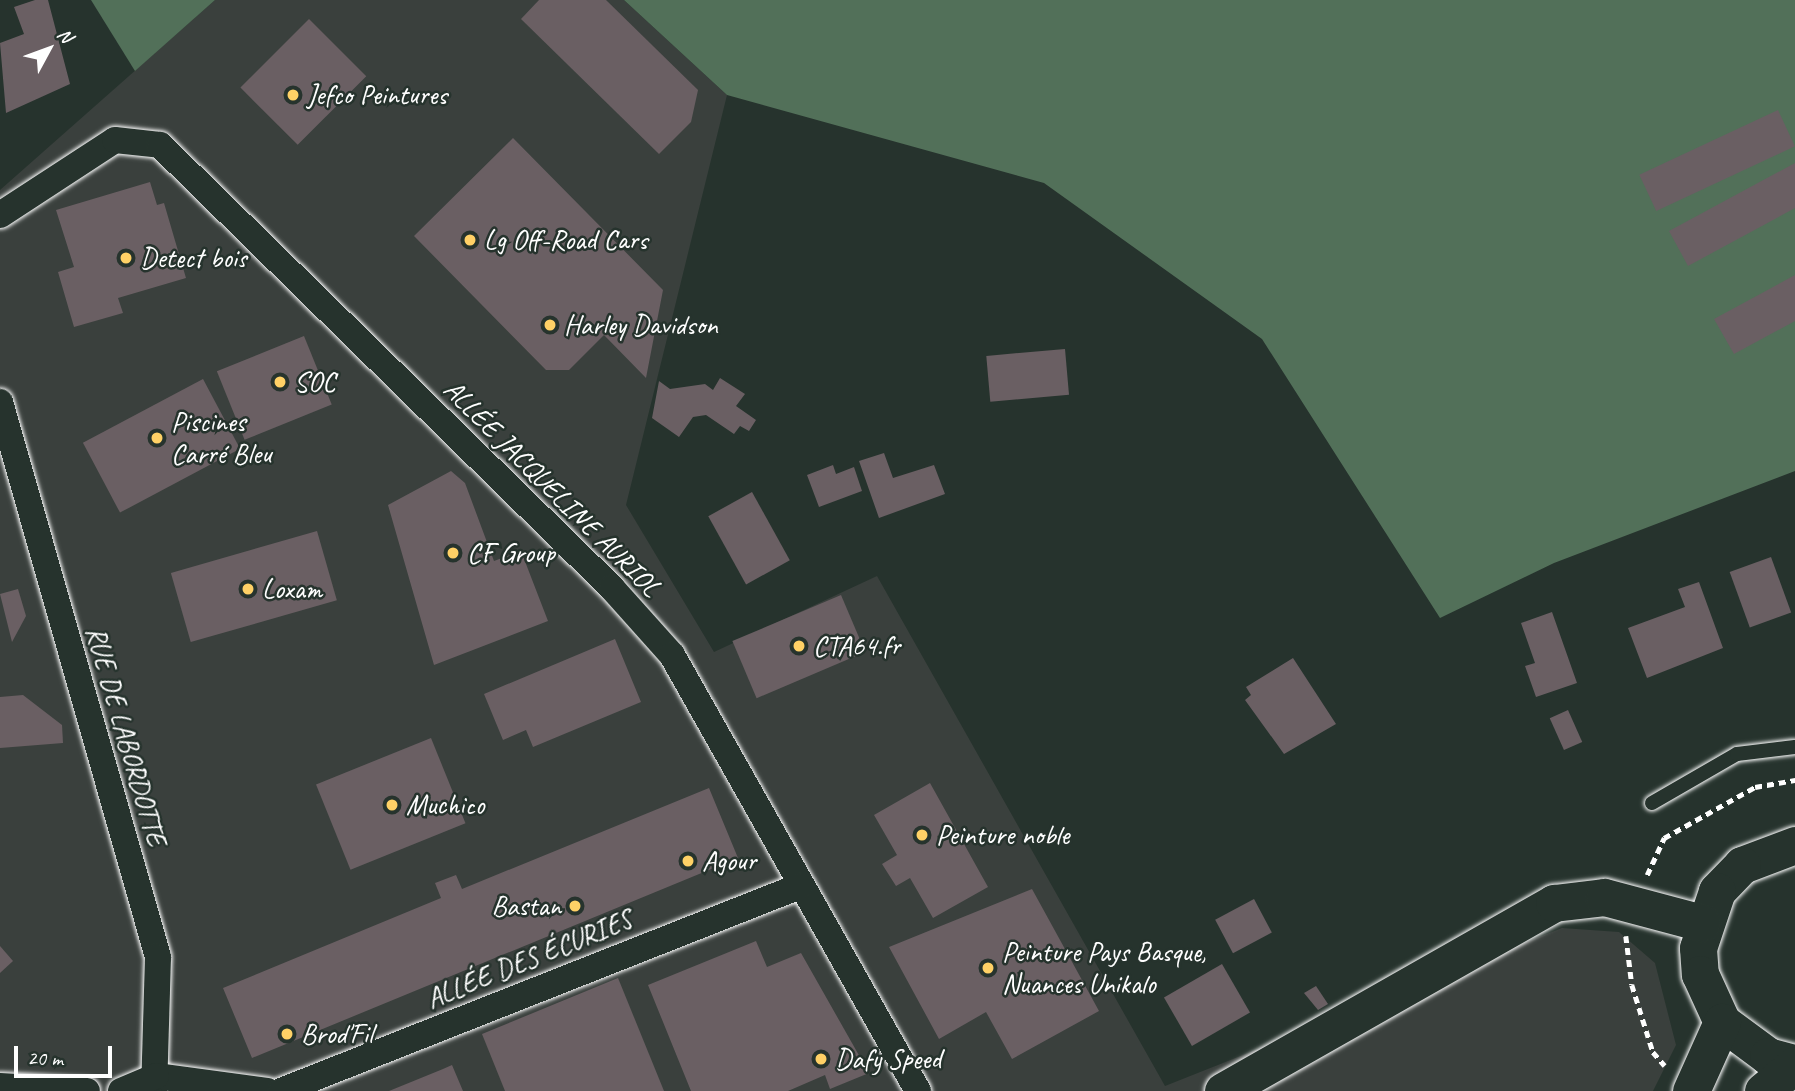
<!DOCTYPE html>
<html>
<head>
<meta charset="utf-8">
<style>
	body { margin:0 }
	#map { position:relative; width:1795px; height:1091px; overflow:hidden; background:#26332d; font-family:Caveat,sans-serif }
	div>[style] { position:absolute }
	.built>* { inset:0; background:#3a403d }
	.green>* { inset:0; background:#527059 }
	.building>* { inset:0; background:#6a5f63; transform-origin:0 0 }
	.path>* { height:4.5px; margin-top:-2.25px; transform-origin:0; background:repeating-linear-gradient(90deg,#fff 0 7px,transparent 0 12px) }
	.roads { filter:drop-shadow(0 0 2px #fff) drop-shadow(0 0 2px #fff) }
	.lane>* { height:14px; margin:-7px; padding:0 7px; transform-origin:7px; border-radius:7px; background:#26332d }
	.street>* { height:26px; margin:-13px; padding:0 13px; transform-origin:13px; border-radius:13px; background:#26332d }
	.secondary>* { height:37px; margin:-18.5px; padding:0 18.5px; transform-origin:18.5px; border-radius:18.5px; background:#26332d }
	.dots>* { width:19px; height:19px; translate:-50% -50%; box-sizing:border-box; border:4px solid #26332d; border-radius:50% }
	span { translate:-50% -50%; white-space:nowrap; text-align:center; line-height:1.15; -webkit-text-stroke:5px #26332d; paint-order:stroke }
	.poi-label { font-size:28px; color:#fff }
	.left { translate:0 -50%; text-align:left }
	.right { translate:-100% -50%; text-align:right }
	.street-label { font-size:28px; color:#fff }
	.north { position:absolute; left:14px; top:14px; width:70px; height:70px; -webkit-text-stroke:5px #26332d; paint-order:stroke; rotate:49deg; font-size:19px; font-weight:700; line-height:28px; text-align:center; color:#fff }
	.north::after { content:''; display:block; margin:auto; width:24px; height:32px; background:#fff; clip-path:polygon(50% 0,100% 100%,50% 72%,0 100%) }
	.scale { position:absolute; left:14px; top:1046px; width:98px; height:32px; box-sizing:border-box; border:4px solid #fff; border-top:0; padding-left:9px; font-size:21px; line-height:24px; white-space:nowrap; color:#fff; -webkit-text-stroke:5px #26332d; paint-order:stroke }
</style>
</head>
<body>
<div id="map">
	<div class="built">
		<i style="clip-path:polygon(215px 0,624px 0,727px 95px,626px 505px,714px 652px,877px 576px,1165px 1086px,1562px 928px,1619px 932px,1655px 963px,1676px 1045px,1653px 1091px,0 1091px,0 190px)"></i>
	</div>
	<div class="green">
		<i style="clip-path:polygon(91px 0,215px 0,135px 71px)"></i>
		<i style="clip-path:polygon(624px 0,1795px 0,1795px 471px,1554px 563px,1440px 618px,1262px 339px,1044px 183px,727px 95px)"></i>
	</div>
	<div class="building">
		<i style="clip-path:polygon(35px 0,48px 0,70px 84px,6px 113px,0 43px,24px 34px,14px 7px)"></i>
		<i style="clip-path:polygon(539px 0,606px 0,698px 90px,691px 122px,659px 154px,521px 19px)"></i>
		<i style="left:309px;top:19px;width:81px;height:97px;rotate:45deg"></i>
		<i style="left:1778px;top:110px;width:40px;height:153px;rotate:65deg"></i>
		<i style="clip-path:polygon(513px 138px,663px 290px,646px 378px,604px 335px,569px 370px,546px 370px,414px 236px)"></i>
		<i style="clip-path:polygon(1795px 163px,1795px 208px,1688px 266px,1669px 231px)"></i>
		<i style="clip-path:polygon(150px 182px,157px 205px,164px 203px,186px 278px,118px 298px,123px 313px,74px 327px,58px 272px,74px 267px,56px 210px)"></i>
		<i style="clip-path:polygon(1795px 275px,1795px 321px,1734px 354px,1714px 319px)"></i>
		<i style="left:304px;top:336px;width:74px;height:94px;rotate:68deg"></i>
		<i style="left:1065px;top:349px;width:46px;height:79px;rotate:85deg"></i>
		<i style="clip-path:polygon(720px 378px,745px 394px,736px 406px,756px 420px,749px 431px,740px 426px,734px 434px,706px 415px,693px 417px,679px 437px,652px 418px,659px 381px,670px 389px,705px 384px,713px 390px)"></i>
		<i style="left:203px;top:379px;width:79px;height:136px;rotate:62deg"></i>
		<i style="clip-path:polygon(884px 453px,893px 478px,934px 465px,945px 494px,879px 518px,859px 461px)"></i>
		<i style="clip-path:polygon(833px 465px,836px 474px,854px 467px,862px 491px,819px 507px,807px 475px)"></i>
		<i style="clip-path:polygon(451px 471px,465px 483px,494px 561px,521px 551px,548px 621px,434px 665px,388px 505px)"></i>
		<i style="left:752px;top:492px;width:78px;height:50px;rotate:61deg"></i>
		<i style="left:317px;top:531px;width:72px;height:152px;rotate:74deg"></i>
		<i style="left:1771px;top:557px;width:59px;height:44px;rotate:70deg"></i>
		<i style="clip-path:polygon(1699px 582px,1723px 648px,1647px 678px,1628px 628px,1685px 607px,1678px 589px)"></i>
		<i style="clip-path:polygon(18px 589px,26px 616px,12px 642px,0 594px)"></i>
		<i style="left:841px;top:595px;width:62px;height:118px;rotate:67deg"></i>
		<i style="clip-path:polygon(1552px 612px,1577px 683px,1536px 697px,1525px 666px,1535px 663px,1521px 623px)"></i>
		<i style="clip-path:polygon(615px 639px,641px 702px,533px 747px,526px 730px,503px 740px,484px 694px)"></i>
		<i style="clip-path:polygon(1293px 658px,1336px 724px,1284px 754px,1245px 700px,1251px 695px,1246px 687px)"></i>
		<i style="clip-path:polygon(23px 695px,62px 725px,63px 743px,0 748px,0 697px)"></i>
		<i style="left:1568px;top:710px;width:35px;height:20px;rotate:66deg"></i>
		<i style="left:431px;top:738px;width:92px;height:124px;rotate:68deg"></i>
		<i style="clip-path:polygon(930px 783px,988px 887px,933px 918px,910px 878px,896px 886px,882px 864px,897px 855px,874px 815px)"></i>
		<i style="clip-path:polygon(709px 788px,738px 858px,252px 1058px,223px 988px,441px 898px,435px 883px,456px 875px,462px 889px)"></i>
		<i style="clip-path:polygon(1032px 889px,1099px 1011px,1012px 1059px,986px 1012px,939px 1039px,889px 947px)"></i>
		<i style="left:1254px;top:899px;width:38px;height:44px;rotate:62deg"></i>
		<i style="clip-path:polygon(756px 941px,767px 967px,801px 953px,869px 1073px,830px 1089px,825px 1075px,788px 1091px,691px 1091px,648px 985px)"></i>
		<i style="clip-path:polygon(0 946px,13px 961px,0 973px)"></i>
		<i style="left:1222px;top:964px;width:56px;height:67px;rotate:60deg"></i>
		<i style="clip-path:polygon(618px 978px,664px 1091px,505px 1091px,482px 1034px)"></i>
		<i style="clip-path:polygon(1316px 986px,1328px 1004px,1318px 1010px,1304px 993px)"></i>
		<i style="clip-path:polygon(452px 1065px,463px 1091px,389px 1091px,443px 1069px)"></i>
	</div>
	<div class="path">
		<i style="left:1647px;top:875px;width:41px;rotate:-65.3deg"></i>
		<i style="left:1664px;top:838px;width:104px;rotate:-29.3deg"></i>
		<i style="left:1755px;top:787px;width:41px;rotate:-9.9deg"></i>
		<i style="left:1626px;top:936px;width:49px;rotate:83deg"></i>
		<i style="left:1632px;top:985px;width:70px;rotate:72.6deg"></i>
		<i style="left:1653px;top:1052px;width:18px;rotate:49deg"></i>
	</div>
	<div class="roads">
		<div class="lane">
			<i style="left:1652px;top:803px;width:98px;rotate:-30deg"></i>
			<i style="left:1737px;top:754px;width:58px;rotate:-6.9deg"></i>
		</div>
		<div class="street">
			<i style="left:0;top:215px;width:137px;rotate:-33.1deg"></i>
			<i style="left:115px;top:140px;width:45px;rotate:6.3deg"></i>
			<i style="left:160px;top:145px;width:633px;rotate:44.42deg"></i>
			<i style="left:612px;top:588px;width:90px;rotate:48.2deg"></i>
			<i style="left:672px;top:655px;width:501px;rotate:60.57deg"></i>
			<i style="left:0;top:402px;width:577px;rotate:74.11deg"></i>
			<i style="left:158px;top:957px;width:134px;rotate:91.7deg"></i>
			<i style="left:156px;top:1076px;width:112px;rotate:7.7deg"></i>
			<i style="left:0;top:1086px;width:87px;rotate:3.3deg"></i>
			<i style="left:121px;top:1091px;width:38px;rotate:-23deg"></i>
			<i style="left:281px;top:1091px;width:558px;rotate:-21.55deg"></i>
		</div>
		<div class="secondary">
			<i style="left:1795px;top:845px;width:57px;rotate:159.3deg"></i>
			<i style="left:1742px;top:865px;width:36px;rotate:134deg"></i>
			<i style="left:1717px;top:891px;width:60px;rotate:108.4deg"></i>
			<i style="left:1698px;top:948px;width:26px;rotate:86deg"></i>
			<i style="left:1700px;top:974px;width:53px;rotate:65.4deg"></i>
			<i style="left:1722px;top:1022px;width:57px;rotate:36.5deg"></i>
			<i style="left:1768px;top:1056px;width:28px;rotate:15deg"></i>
			<i style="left:1223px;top:1091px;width:381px;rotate:-29.6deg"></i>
			<i style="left:1554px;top:903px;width:50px;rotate:-6.8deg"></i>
			<i style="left:1604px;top:897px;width:101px;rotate:14.9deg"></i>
			<i style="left:1691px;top:1091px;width:76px;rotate:-65.8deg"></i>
			<i style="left:1763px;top:1091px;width:41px;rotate:-39.1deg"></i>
		</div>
	</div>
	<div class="dots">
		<i style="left:293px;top:95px;background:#ffd166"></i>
		<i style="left:470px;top:240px;background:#ffd166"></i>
		<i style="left:126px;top:258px;background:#ffd166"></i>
		<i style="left:550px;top:325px;background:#ffd166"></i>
		<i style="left:280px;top:382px;background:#ffd166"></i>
		<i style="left:157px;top:438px;background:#ffd166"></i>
		<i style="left:453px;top:553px;background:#ffd166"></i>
		<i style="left:248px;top:589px;background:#ffd166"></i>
		<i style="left:799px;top:646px;background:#ffd166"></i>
		<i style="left:392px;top:805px;background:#ffd166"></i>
		<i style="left:922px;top:835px;background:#ffd166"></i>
		<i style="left:688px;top:861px;background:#ffd166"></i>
		<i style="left:575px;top:906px;background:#ffd166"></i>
		<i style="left:988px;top:968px;background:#ffd166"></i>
		<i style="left:287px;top:1034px;background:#ffd166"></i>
		<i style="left:821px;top:1059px;background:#ffd166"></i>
	</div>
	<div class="poi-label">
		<span class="left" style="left:307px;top:95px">Jefco Peintures</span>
		<span class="left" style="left:484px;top:240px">Lg Off-Road Cars</span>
		<span class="left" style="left:140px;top:258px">Detect bois</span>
		<span class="left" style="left:564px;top:325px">Harley Davidson</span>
		<span class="left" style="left:294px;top:382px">SOC</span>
		<span class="left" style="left:171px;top:438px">Piscines<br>Carré Bleu</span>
		<span class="left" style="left:467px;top:553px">CF Group</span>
		<span class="left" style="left:262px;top:589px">Loxam</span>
		<span class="left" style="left:813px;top:646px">CTA64.fr</span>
		<span class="left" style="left:406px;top:805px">Muchico</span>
		<span class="left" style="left:936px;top:835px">Peinture noble</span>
		<span class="left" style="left:702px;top:861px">Agour</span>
		<span class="right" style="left:561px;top:906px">Bastan</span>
		<span class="left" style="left:1002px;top:968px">Peinture Pays Basque,<br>Nuances Unikalo</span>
		<span class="left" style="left:301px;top:1034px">Brod'Fil</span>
		<span class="left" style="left:835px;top:1059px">Dafy Speed</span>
	</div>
	<div class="street-label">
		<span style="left:552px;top:488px;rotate:45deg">ALLÉE JACQUELINE AURIOL</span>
		<span style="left:126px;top:736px;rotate:74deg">RUE DE LABORDOTTE</span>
		<span style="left:529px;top:959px;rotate:-22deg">ALLÉE DES ÉCURIES</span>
	</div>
	<div class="north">N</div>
	<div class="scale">20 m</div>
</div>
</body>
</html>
